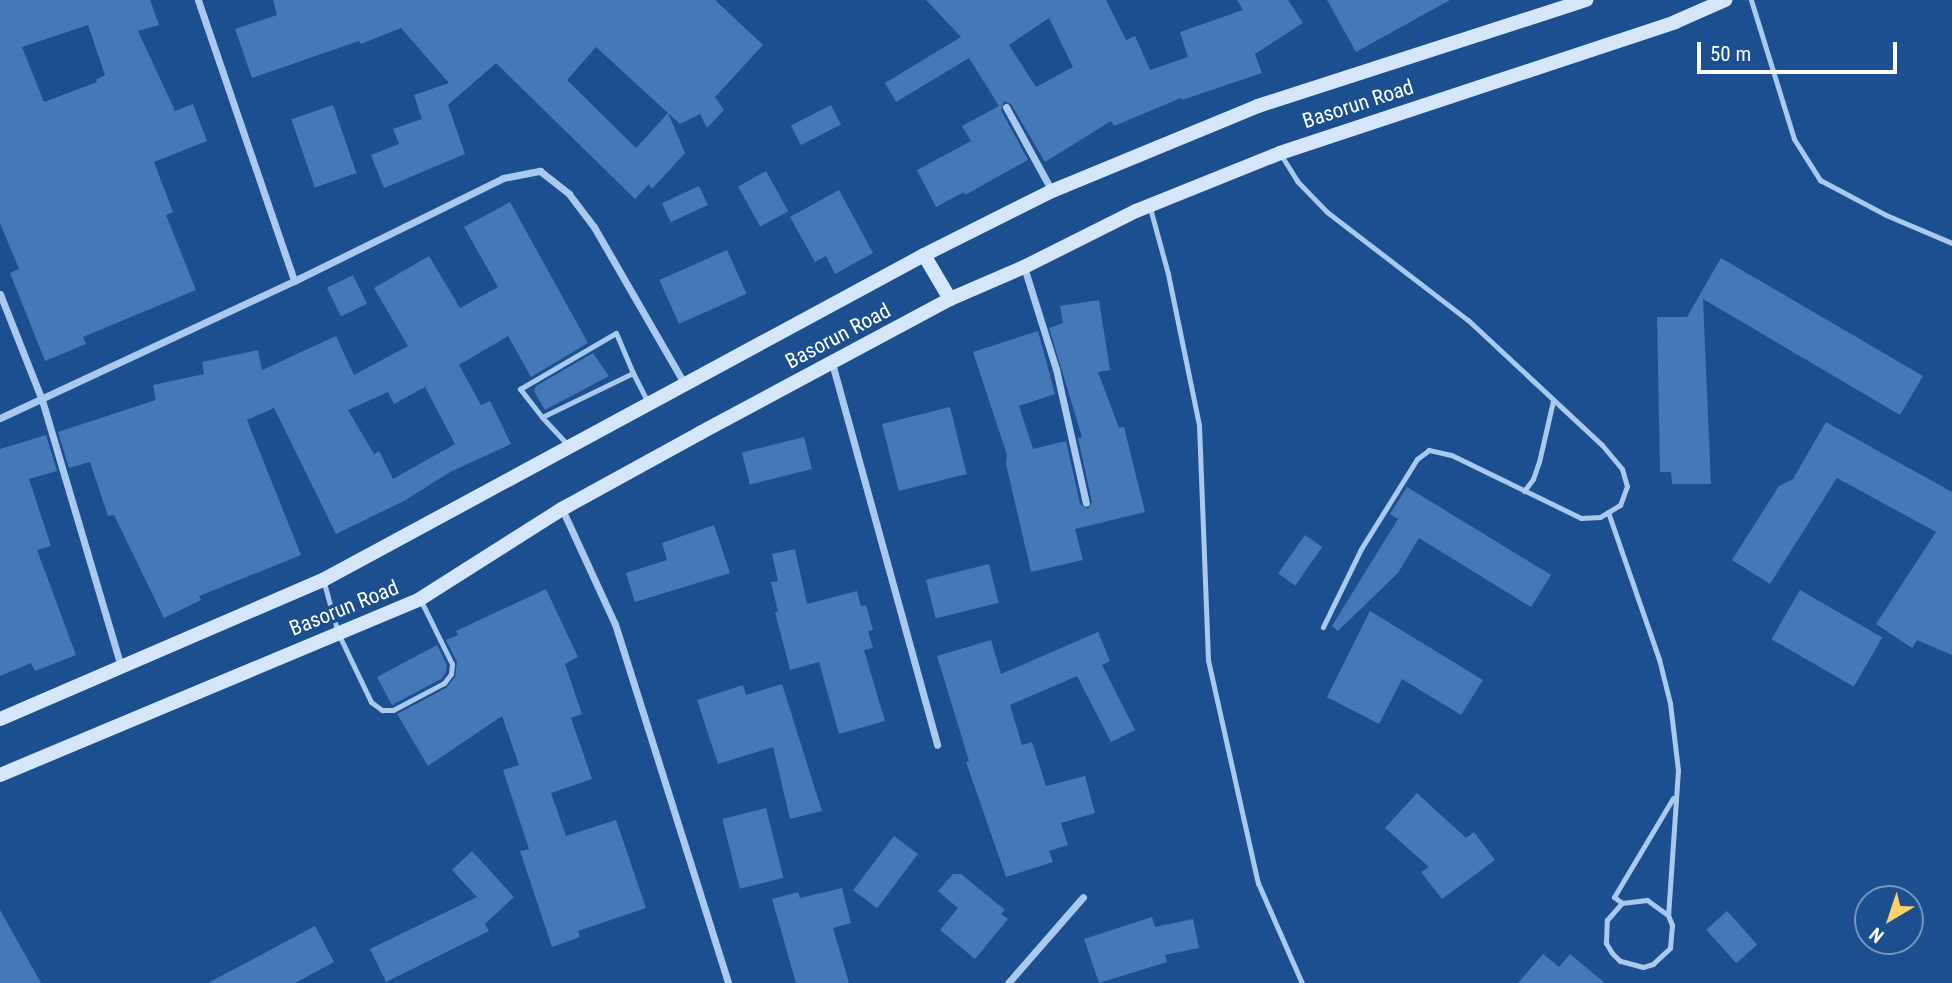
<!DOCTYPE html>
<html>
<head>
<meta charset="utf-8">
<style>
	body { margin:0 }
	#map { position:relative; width:1952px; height:983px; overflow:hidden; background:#1b4f8f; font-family:"Roboto Condensed",sans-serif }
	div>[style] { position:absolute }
	.building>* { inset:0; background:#4478b7; transform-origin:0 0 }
	.service>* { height:5px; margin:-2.5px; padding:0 2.5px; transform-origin:2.5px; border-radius:2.5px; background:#a9c9ee }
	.minor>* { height:7px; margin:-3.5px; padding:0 3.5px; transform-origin:3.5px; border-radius:3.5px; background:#a9c9ee }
	.secondary>* { height:14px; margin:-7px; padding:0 7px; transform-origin:7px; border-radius:7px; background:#d6e6fa }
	span { translate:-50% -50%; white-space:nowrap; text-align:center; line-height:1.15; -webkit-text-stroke:7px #1b4f8f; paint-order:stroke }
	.street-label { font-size:21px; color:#fff }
	.north { position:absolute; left:1854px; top:885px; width:70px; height:70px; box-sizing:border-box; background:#1b4f8f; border:2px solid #7695bc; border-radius:50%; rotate:219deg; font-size:19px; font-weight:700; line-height:28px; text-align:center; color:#fff }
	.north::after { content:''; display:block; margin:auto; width:24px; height:32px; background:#ffd166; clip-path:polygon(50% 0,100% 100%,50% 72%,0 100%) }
	.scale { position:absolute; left:1697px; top:42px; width:200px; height:32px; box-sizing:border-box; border:4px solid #fff; border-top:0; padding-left:9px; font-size:21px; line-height:24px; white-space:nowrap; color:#fff; -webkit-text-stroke:5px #1b4f8f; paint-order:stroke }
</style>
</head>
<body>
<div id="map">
	<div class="building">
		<i style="clip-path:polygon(evenodd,0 0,150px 0,159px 25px,138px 31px,175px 111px,193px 104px,207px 141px,154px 162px,173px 212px,166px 215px,196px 290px,83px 337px,86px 344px,45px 361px,10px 273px,19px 269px,0 223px,0 0,88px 25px,105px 75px,96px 80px,97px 82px,44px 102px,22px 47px,88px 25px)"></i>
		<i style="clip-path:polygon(273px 0,715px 0,763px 45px,715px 97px,724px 110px,707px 128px,700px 114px,680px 124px,596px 47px,567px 80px,636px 148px,668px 113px,685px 153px,652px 189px,649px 184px,635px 199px,496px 63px,448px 105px,465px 154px,384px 188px,371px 155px,399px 144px,393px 129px,422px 119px,414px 95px,449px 83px,401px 28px,361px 44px,359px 41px,252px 78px,235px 29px,277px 15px)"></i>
		<i style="clip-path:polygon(evenodd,926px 0,1106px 0,1126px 40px,1135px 36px,1150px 70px,1188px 57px,1180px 32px,1243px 10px,1237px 0,1288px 0,1303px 23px,1255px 54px,1262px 73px,1182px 100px,1181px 98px,1114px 126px,1111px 121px,1045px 162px,1011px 104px,1004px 101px,1001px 110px,1028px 160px,965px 195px,964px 192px,936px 207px,917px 170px,971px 141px,962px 126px,999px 106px,969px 58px,896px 102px,885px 83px,961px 37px,926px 0,1049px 18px,1073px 67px,1036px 87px,1009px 45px,1049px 18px)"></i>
		<i style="clip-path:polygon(1327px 0,1450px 0,1356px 52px)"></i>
		<i style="left:333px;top:105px;width:72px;height:44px;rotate:71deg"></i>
		<i style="left:831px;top:105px;width:22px;height:45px;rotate:63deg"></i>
		<i style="left:766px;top:171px;width:46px;height:32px;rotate:61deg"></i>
		<i style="left:699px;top:186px;width:21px;height:41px;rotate:65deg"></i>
		<i style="clip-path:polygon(839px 190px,873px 253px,835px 274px,826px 256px,815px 262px,790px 217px)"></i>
		<i style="clip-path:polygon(evenodd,510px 202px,588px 343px,531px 377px,508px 336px,459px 365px,481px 405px,490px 401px,511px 444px,450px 472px,404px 501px,336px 534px,274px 408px,247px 420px,301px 555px,199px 596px,201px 600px,164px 618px,114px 515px,108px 516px,90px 462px,69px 468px,58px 432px,156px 400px,153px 385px,204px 374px,202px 362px,258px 350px,262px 370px,336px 336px,354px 375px,408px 346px,374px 288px,429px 256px,460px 308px,498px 287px,464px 227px,510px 202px,425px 387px,455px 444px,393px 479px,379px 451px,374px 454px,348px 410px,388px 392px,394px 404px,425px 387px)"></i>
		<i style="left:727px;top:250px;width:48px;height:74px;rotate:66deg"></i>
		<i style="clip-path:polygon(1721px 258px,1923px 376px,1900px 415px,1703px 299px,1711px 484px,1672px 484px,1671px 472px,1660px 472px,1657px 317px,1687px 317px)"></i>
		<i style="left:353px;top:275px;width:32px;height:29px;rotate:64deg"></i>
		<i style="clip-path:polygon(1099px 300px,1110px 370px,1098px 372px,1119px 428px,1124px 427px,1145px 512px,1075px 529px,1083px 560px,1031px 572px,1006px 464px,1007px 455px,973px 352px,1038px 331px,1055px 394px,1019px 406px,1033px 449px,1066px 441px,1080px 504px,1088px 509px,1092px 502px,1078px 438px,1082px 437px,1049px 328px,1063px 323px,1060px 306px)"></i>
		<i style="clip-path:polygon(593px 353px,609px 376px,545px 410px,534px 391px,536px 386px)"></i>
		<i style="left:950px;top:407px;width:69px;height:70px;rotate:76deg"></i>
		<i style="clip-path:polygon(1826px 422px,1952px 492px,1952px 655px,1917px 640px,1912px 648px,1876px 624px,1936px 532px,1837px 478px,1770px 584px,1732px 560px,1779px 486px,1793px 479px)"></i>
		<i style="clip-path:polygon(46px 435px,57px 471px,29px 479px,51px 546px,37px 550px,76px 655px,35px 671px,31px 663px,0 676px,0 449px)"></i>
		<i style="left:804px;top:437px;width:33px;height:64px;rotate:76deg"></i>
		<i style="clip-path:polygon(1407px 487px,1551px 575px,1531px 607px,1419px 538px,1398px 573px,1338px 631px,1332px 626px,1398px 519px,1390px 514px)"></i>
		<i style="clip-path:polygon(714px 525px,730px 573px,635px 602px,626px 573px,667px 560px,662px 543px)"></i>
		<i style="left:1305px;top:535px;width:21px;height:47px;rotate:35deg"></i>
		<i style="clip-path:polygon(795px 549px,807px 604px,857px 591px,861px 606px,866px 605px,873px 630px,868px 631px,873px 648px,864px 650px,885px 721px,839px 734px,819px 662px,790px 670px,775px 612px,778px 612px,771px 582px,778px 581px,772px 554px)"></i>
		<i style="left:989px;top:564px;width:40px;height:65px;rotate:76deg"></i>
		<i style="clip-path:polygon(546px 589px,578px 657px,565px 664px,582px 714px,571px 718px,592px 779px,551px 793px,566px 836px,616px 820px,646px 908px,578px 931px,580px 937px,552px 947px,520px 851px,529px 849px,503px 770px,519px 765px,502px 716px,428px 766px,397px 714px,446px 688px,455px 677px,457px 662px,446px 640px,458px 635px,456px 631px)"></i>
		<i style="left:1800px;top:590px;width:95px;height:57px;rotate:30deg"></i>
		<i style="clip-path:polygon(1370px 611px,1483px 680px,1461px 715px,1402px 679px,1379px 724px,1327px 697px)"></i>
		<i style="clip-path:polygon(1098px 632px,1110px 661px,1102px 665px,1135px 730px,1111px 742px,1077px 676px,1010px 705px,1022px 745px,1032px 742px,1046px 786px,1085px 776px,1095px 813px,1061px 823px,1068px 845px,1049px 851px,1053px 862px,1006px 877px,966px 762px,969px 761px,937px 656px,991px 640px,1001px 674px)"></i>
		<i style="clip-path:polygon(437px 645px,447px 665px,446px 672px,441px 679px,392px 705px,377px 677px)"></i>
		<i style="clip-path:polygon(782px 684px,822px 811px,790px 819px,773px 747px,718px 764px,697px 700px,743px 685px,746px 695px)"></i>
		<i style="clip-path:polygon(1417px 793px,1466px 838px,1474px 832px,1495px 860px,1442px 899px,1421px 872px,1429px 867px,1385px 828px)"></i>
		<i style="left:766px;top:808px;width:72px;height:45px;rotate:76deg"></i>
		<i style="left:894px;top:836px;width:30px;height:68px;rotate:37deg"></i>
		<i style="clip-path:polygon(472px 851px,514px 897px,485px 924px,489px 931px,386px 982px,370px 949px,477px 897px,452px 870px)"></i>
		<i style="clip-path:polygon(953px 874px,961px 874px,1005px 910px,1001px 914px,1008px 919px,975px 959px,940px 930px,958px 908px,938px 891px)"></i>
		<i style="clip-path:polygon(842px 888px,851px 923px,833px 928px,849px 983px,796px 983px,772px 899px,798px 892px,800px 898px)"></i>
		<i style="clip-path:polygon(0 910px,41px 983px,0 983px)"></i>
		<i style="left:1727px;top:911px;width:45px;height:28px;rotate:48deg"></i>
		<i style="clip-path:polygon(1152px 917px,1155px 927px,1193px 919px,1199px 948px,1165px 955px,1167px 962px,1099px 983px,1084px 939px)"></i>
		<i style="clip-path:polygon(315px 926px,334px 962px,295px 983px,208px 983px)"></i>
		<i style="clip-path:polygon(1543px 954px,1559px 967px,1570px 954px,1605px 983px,1518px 983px)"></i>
	</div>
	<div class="service">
		<i style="left:1751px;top:0;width:145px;rotate:72.8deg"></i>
		<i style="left:1794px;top:139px;width:49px;rotate:57.6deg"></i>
		<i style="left:1820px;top:180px;width:75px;rotate:27.9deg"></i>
		<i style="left:1886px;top:215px;width:72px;rotate:23deg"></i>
		<i style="left:1281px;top:155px;width:31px;rotate:58deg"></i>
		<i style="left:1297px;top:181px;width:43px;rotate:45.9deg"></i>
		<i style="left:1327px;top:212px;width:178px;rotate:37.5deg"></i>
		<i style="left:1468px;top:320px;width:183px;rotate:43deg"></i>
		<i style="left:1602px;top:445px;width:31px;rotate:50deg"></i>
		<i style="left:1622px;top:469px;width:18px;rotate:74deg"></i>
		<i style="left:1627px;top:486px;width:20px;rotate:110deg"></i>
		<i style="left:1620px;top:505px;width:23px;rotate:149deg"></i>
		<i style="left:1600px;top:517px;width:19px;rotate:177deg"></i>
		<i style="left:1581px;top:518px;width:144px;rotate:-154.1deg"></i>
		<i style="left:1451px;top:455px;width:23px;rotate:-167deg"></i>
		<i style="left:1429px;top:450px;width:15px;rotate:143deg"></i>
		<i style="left:1417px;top:459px;width:106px;rotate:121.9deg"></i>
		<i style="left:1361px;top:549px;width:87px;rotate:116deg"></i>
		<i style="left:1150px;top:208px;width:68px;rotate:74.7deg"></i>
		<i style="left:1168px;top:274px;width:154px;rotate:78.4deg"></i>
		<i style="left:1199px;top:425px;width:235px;rotate:87.8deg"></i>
		<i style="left:1208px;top:660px;width:229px;rotate:77.4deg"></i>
		<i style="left:1258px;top:883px;width:109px;rotate:66.3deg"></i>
		<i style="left:542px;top:417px;width:36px;rotate:-128deg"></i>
		<i style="left:520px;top:389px;width:111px;rotate:-30.3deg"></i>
		<i style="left:616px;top:333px;width:43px;rotate:67deg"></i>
		<i style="left:568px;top:445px;width:38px;rotate:-133deg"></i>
		<i style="left:542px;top:417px;width:101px;rotate:-25.8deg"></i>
		<i style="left:633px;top:373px;width:34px;rotate:63deg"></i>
		<i style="left:1524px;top:491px;width:15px;rotate:-53deg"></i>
		<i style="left:1533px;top:479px;width:18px;rotate:-71deg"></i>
		<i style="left:1539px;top:462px;width:63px;rotate:-77.1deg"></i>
		<i style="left:1608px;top:512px;width:156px;rotate:70.9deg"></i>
		<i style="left:1659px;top:659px;width:45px;rotate:76deg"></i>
		<i style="left:1670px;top:703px;width:67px;rotate:83.2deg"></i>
		<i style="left:1678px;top:770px;width:145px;rotate:93.9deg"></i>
		<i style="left:1668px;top:915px;width:11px;rotate:68deg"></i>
		<i style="left:1672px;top:925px;width:23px;rotate:95deg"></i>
		<i style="left:1670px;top:948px;width:23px;rotate:137deg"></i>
		<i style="left:1653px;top:964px;width:10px;rotate:163deg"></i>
		<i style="left:1643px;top:967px;width:24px;rotate:-165deg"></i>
		<i style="left:1620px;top:961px;width:11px;rotate:-135deg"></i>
		<i style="left:1612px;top:953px;width:12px;rotate:-121deg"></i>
		<i style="left:1606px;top:943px;width:23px;rotate:-88deg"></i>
		<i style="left:1607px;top:920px;width:23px;rotate:-49deg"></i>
		<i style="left:1622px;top:903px;width:25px;rotate:-7deg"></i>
		<i style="left:1647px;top:900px;width:26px;rotate:36deg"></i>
		<i style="left:324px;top:583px;width:52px;rotate:74.4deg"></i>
		<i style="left:338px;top:633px;width:76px;rotate:64.4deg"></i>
		<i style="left:371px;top:702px;width:14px;rotate:36deg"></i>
		<i style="left:382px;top:710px;width:11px"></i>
		<i style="left:393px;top:710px;width:58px;rotate:-27.9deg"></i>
		<i style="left:444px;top:683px;width:11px;rotate:-52deg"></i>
		<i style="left:451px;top:674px;width:10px;rotate:-84deg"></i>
		<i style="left:452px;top:664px;width:72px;rotate:-116.2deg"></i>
		<i style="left:1622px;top:903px;width:10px;rotate:-143deg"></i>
		<i style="left:1614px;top:897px;width:115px;rotate:-59.2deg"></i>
	</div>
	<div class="minor">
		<i style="left:198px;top:0;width:297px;rotate:71.1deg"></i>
		<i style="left:1006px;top:107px;width:96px;rotate:61.3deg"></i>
		<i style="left:1024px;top:267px;width:107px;rotate:72.6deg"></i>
		<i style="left:1056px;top:369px;width:137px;rotate:77.4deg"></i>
		<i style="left:0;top:294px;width:114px;rotate:68.4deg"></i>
		<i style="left:42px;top:400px;width:277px;rotate:73.5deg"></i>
		<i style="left:832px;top:363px;width:396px;rotate:74.6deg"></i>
		<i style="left:0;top:418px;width:324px;rotate:-25deg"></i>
		<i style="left:294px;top:281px;width:233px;rotate:-26.2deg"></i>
		<i style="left:503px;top:178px;width:38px;rotate:-11deg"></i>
		<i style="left:540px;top:171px;width:37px;rotate:38deg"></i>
		<i style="left:569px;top:194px;width:41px;rotate:52.9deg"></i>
		<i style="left:594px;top:227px;width:180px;rotate:60deg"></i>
		<i style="left:562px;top:509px;width:127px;rotate:65.3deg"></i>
		<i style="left:615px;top:624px;width:376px;rotate:72.5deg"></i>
		<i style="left:1008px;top:983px;width:114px;rotate:-48.9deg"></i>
	</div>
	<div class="secondary">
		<i style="left:924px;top:255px;width:51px;rotate:59.4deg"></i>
		<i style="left:0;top:719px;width:352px;rotate:-23.3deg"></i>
		<i style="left:323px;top:580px;width:683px;rotate:-28.4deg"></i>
		<i style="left:924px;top:255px;width:143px;rotate:-26.6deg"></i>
		<i style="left:1052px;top:191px;width:223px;rotate:-22.4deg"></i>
		<i style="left:1258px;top:106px;width:345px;rotate:-17.9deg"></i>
		<i style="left:0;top:775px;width:455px;rotate:-22.7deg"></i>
		<i style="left:420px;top:599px;width:168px;rotate:-32.4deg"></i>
		<i style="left:562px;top:509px;width:158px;rotate:-28.8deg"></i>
		<i style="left:700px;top:433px;width:284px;rotate:-28.2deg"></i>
		<i style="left:950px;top:299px;width:81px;rotate:-23.4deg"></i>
		<i style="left:1024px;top:267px;width:125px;rotate:-26.6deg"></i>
		<i style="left:1136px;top:211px;width:155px;rotate:-21.9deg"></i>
		<i style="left:1280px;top:153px;width:416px;rotate:-18.3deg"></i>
		<i style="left:1675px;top:22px;width:55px;rotate:-23.7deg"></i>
	</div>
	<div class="street-label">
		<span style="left:1358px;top:104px;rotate:-18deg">Basorun Road</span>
		<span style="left:838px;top:336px;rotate:-28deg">Basorun Road</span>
		<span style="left:344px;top:608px;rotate:-22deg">Basorun Road</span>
	</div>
	<div class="north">N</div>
	<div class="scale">50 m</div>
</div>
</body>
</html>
